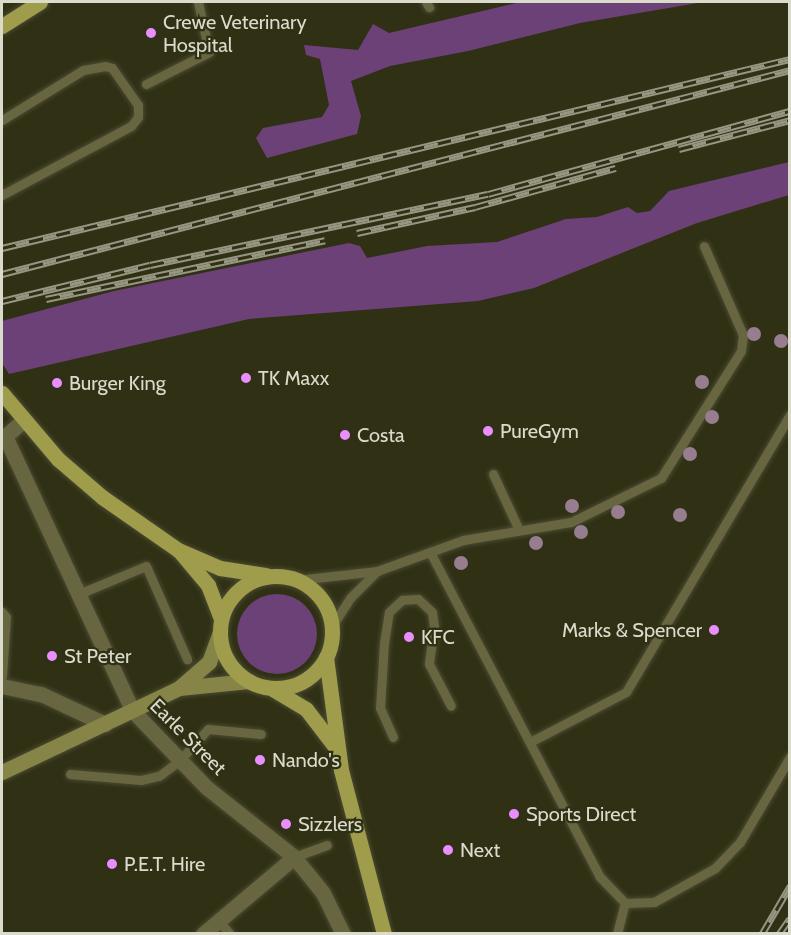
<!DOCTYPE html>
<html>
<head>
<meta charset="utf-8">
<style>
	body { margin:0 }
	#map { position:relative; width:791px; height:935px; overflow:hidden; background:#303015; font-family:Cabin,sans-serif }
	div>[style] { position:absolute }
	.green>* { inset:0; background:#6c4177 }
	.round { border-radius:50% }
	.roads { filter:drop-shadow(0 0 2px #4b4b32) drop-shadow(0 0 2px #4b4b32) }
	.lane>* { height:9px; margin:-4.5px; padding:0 4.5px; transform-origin:4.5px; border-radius:4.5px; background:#676641 }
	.street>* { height:15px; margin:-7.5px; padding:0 7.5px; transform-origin:7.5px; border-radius:7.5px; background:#676641 }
	.secondary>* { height:15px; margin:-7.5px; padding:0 7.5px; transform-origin:7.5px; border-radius:7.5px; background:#868547 }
	.primary>* { height:15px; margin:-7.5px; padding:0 7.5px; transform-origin:7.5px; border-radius:7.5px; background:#9f9c4b }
	.primary>.ring { margin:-7.5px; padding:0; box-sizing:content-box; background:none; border:15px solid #9f9c4b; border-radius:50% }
	.rail>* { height:7px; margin-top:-3.5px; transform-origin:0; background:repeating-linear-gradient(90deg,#303015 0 14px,#969682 0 28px); box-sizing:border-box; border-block:2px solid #969682 }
	.trees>* { width:14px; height:14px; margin:-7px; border-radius:50%; background:#967d90 }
	.dots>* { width:16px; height:16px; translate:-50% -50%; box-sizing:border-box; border:3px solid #303015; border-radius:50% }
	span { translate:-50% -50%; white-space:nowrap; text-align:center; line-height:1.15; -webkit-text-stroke:4.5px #303015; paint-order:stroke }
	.poi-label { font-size:20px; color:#dbdbcc }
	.left { translate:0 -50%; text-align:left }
	.right { translate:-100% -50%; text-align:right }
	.street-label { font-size:20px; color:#dbdbcc }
	.frame { position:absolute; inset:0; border:3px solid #dbdbcc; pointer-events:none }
</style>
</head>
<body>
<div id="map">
	<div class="green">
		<i style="clip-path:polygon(521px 2px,704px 2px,580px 23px,468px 51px,390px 66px,351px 81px,361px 116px,357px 134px,267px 158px,256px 138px,263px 128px,322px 117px,329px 105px,320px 59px,306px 55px,304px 45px,358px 50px,373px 24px,389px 33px)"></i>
		<i style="clip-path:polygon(789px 162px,789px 195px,697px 223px,534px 288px,478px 301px,249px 319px,9px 374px,2px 363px,2px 321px,114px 291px,349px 243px,360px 246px,367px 258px,427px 246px,497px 242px,566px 219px,597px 217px,628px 207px,637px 213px,650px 211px,669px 191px)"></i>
		<i class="round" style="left:237px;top:594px;width:80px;height:80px"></i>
	</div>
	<div class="roads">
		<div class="lane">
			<i style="left:426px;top:2px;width:6px;rotate:59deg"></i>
			<i style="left:146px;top:84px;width:71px;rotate:-26.9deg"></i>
			<i style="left:209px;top:52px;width:51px;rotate:-102.4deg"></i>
			<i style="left:2px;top:120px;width:95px;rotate:-31.7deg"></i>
			<i style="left:83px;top:70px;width:22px;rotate:-10deg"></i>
			<i style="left:105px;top:66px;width:7px;rotate:16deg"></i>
			<i style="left:112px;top:68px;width:45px;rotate:54.9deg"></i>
			<i style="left:138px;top:105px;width:12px;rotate:90deg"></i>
			<i style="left:138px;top:117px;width:11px;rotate:128deg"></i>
			<i style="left:131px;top:126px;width:146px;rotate:151.9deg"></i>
			<i style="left:493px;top:474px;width:62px;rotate:65.1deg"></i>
			<i style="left:430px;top:552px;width:367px;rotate:62.4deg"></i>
			<i style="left:600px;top:877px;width:36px;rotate:46deg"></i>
			<i style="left:625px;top:903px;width:29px;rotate:-2deg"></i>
			<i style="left:654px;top:902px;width:70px;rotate:-29.1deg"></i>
			<i style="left:715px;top:868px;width:36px;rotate:-46deg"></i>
			<i style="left:740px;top:842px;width:99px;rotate:-59.5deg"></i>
			<i style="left:297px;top:580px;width:81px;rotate:-6.4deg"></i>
			<i style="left:377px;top:571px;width:91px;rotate:-19.8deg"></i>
			<i style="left:463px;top:540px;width:109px;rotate:-9.5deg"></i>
			<i style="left:571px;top:522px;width:100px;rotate:-26.1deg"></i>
			<i style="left:661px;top:478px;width:150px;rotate:-57.8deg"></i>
			<i style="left:741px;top:351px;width:16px;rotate:-83deg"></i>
			<i style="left:743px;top:335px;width:97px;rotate:-113.7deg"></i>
			<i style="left:81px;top:593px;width:70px;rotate:-22.6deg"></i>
			<i style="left:146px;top:566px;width:102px;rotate:66.2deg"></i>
			<i style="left:2px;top:612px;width:6px;rotate:51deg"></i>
			<i style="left:6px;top:617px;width:59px;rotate:93.9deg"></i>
			<i style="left:332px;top:626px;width:33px;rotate:-57deg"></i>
			<i style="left:350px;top:598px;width:38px;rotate:-45deg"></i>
			<i style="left:393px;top:737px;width:32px;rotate:-114deg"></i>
			<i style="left:380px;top:708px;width:65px;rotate:-86.5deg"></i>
			<i style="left:384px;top:643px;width:31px;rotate:-81deg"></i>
			<i style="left:389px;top:612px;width:18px;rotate:-43deg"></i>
			<i style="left:402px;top:600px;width:16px;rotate:-4deg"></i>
			<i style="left:418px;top:599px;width:19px;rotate:43deg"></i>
			<i style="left:432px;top:612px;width:15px;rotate:82deg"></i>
			<i style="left:434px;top:627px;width:37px;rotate:98deg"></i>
			<i style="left:429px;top:664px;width:47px;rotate:62.4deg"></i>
			<i style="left:530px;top:742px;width:108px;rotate:-27.5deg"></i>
			<i style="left:626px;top:692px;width:322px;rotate:-59.4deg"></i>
			<i style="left:70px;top:774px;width:71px;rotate:4.8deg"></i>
			<i style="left:141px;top:780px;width:18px;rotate:-13deg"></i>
			<i style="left:159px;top:776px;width:26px;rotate:-37deg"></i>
			<i style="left:180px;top:760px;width:42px;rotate:-47.9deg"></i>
			<i style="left:208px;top:729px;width:53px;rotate:5.4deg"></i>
			<i style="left:294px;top:857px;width:35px;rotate:-20deg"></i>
			<i style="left:219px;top:921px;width:17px;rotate:50deg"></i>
			<i style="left:617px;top:934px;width:32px;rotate:-76deg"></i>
		</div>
		<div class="street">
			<i style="left:5px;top:436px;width:302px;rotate:65.1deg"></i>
			<i style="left:132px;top:710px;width:107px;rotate:46.1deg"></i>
			<i style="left:206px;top:787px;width:112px;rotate:38.5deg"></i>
			<i style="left:294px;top:857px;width:46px;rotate:51.1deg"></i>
			<i style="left:323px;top:893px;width:46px;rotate:64deg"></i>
			<i style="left:2px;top:439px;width:28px;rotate:-41deg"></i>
			<i style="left:2px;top:686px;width:40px;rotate:12deg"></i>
			<i style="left:41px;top:694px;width:71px;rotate:25.1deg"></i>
			<i style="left:203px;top:934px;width:119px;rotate:-40.2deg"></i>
		</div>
		<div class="secondary">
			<i style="left:179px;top:688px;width:40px;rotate:-41deg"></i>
			<i style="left:209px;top:662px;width:33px;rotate:-70deg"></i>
			<i style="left:2px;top:772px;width:196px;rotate:-25.4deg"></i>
			<i style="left:179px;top:688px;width:70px;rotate:-5.7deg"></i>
		</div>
		<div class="primary">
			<i style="left:2px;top:26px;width:45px;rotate:-32.3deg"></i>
			<i style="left:2px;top:393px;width:87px;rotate:49.7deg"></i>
			<i style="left:58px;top:459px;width:58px;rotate:40.8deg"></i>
			<i style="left:102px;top:497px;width:93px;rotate:34.9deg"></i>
			<i style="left:178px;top:550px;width:46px;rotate:23.2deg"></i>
			<i style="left:220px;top:568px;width:47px;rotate:8.7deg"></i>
			<i style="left:181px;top:553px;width:42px;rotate:49.8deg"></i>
			<i style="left:208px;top:585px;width:36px;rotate:69deg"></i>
			<i class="ring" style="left:220px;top:576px;width:97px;height:97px"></i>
			<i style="left:326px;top:657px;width:114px;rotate:82.4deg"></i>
			<i style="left:341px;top:770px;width:170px;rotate:75.3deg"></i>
			<i style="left:271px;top:688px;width:41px;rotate:31deg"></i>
			<i style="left:306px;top:709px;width:49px;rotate:52.4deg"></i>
		</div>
	</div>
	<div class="rail">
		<i style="left:679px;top:149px;width:115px;rotate:-14.6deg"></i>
		<i style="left:357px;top:233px;width:121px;rotate:-12.4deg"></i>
		<i style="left:475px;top:207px;width:146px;rotate:-15.5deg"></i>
		<i style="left:2px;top:248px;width:810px;rotate:-13.49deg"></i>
		<i style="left:2px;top:274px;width:814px;rotate:-14.51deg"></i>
		<i style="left:46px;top:299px;width:285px;rotate:-11.9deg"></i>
		<i style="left:2px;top:301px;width:152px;rotate:-13.7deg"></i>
		<i style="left:150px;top:265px;width:345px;rotate:-11.9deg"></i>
		<i style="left:488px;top:194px;width:313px;rotate:-15.4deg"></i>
		<i style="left:762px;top:934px;width:56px;rotate:-59.7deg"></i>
		<i style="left:779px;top:934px;width:19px;rotate:-55deg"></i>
	</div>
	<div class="trees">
		<i style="left:754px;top:334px"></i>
		<i style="left:781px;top:341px"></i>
		<i style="left:702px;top:382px"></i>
		<i style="left:712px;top:417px"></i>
		<i style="left:690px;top:454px"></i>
		<i style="left:572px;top:506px"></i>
		<i style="left:618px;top:512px"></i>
		<i style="left:680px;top:515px"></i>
		<i style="left:581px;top:532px"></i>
		<i style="left:536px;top:543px"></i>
		<i style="left:461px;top:563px"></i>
	</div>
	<div class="dots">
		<i style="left:151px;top:33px;background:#e98efe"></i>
		<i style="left:246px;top:378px;background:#e98efe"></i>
		<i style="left:57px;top:383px;background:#e98efe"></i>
		<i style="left:488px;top:431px;background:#e98efe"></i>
		<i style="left:345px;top:435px;background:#e98efe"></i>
		<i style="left:714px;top:630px;background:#e98efe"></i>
		<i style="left:409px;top:637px;background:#e98efe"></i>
		<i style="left:52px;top:656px;background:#e98efe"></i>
		<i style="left:260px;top:760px;background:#e98efe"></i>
		<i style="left:514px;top:814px;background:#e98efe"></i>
		<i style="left:286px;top:824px;background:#e98efe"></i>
		<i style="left:448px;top:850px;background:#e98efe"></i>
		<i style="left:112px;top:864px;background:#e98efe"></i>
	</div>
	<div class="poi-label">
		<span class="left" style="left:163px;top:34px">Crewe Veterinary<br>Hospital</span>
		<span class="left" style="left:258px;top:378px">TK Maxx</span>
		<span class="left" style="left:69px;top:383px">Burger King</span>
		<span class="left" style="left:500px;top:431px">PureGym</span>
		<span class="left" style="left:357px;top:435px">Costa</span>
		<span class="right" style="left:702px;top:630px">Marks &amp; Spencer</span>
		<span class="left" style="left:421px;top:637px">KFC</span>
		<span class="left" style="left:64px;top:656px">St Peter</span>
		<span class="left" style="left:272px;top:760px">Nando's</span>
		<span class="left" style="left:526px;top:814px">Sports Direct</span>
		<span class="left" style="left:298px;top:824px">Sizzlers</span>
		<span class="left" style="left:460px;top:850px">Next</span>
		<span class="left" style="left:124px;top:864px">P.E.T. Hire</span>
	</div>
	<div class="street-label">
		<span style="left:188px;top:737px;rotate:45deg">Earle Street</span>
	</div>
	<div class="frame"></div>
</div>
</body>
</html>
